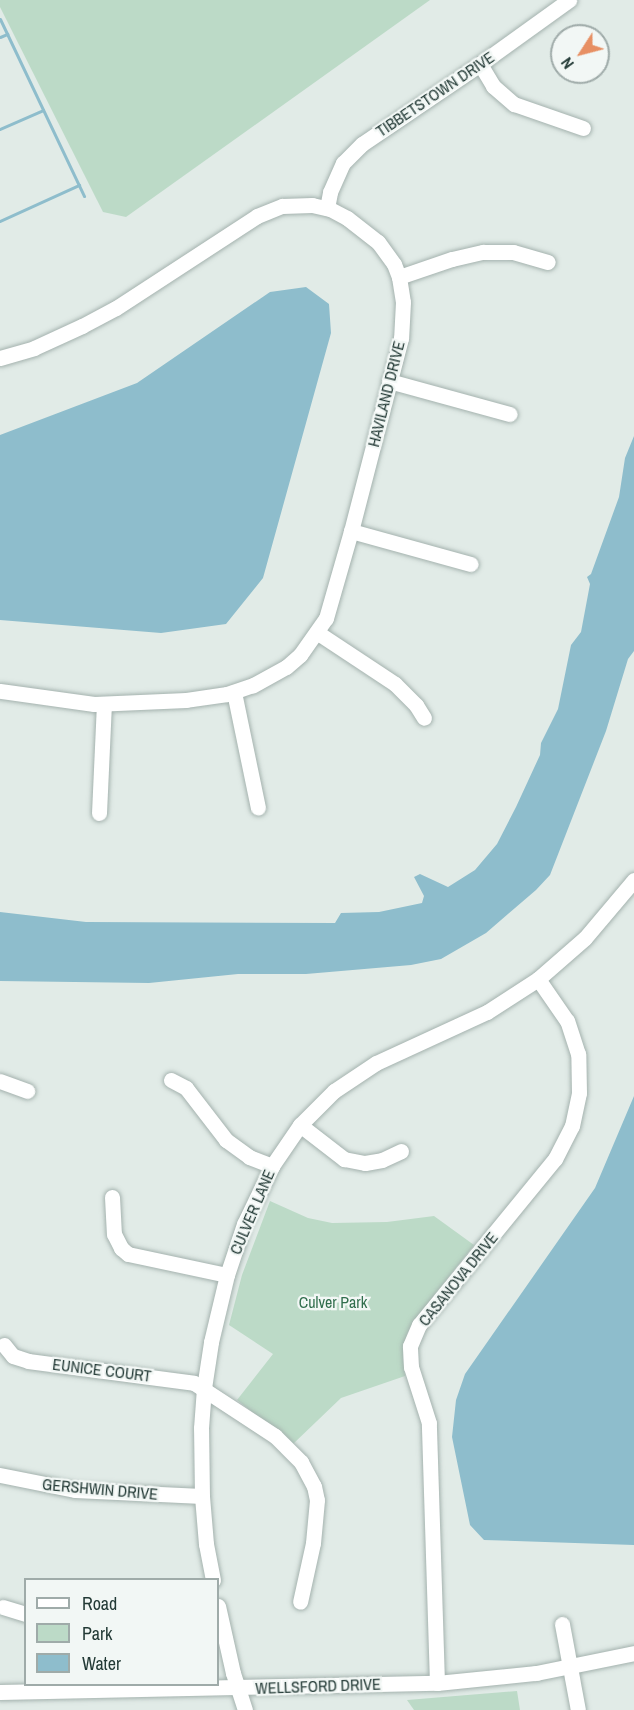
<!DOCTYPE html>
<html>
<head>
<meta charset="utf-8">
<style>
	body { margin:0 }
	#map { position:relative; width:634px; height:1710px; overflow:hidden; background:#e1ebe7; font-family:"Archivo Narrow",sans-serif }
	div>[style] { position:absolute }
	.green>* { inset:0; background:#bcdac7 }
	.water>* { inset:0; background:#8ebdcc }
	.stream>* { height:3px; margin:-1.5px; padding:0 1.5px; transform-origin:1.5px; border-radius:1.5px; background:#8ebdcc }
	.roads { filter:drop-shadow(0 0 2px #a4b2ae) drop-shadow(0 0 2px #a4b2ae) }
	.minor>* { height:15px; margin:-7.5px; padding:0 7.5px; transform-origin:7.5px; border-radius:7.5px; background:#fff }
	span { translate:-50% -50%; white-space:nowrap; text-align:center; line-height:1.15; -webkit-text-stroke:4.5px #f2f7f5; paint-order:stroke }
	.street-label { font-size:16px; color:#233a36 }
	.park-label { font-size:16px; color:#316e4d }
	.legend { position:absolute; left:24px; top:1578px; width:195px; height:108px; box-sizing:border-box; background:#f2f7f5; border:2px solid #9faba9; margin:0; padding:8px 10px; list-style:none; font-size:18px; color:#233a36 }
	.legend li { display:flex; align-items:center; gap:12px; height:30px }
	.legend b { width:30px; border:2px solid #9faba9 }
	.north { position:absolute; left:550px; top:24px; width:60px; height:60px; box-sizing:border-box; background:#f2f7f5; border:2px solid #9faba9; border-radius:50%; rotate:234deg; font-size:16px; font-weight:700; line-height:24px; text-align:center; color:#233a36 }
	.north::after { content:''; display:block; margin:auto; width:21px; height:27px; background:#e78f63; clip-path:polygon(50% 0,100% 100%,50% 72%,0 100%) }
</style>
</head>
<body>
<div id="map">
	<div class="green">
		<i style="clip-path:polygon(0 0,430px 0,126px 217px,103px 212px,0 7px)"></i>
		<i style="clip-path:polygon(270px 1201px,308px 1218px,332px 1223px,387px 1222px,434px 1216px,474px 1245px,415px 1319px,407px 1334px,403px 1358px,405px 1376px,341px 1398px,293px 1444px,237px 1400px,273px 1354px,229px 1325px,242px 1275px)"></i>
		<i style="clip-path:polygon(517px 1691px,520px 1710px,414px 1710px,407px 1700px)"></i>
	</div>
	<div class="water">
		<i style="clip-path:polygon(306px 287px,329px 304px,331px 333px,263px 578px,226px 624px,161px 633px,0 620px,0 435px,137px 383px,270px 292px)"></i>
		<i style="clip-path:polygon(634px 436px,634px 651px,628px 659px,606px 731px,550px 875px,536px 890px,486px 933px,441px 959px,411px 965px,306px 974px,238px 974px,149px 983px,0 981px,0 912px,86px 922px,335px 923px,341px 913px,379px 912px,422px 903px,424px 896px,414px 877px,420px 874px,448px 887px,475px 870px,497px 844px,516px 807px,540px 755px,541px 743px,558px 709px,571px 645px,581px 632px,590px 584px,587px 577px,591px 574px,619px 497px,625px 458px)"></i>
		<i style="clip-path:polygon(634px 1096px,634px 1545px,484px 1540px,470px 1525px,452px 1437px,456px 1400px,465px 1374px,595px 1188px)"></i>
	</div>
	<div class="stream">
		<i style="left:0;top:19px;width:196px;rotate:64.6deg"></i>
		<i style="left:0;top:37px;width:8px;rotate:-23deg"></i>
		<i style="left:0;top:129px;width:47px;rotate:-23.8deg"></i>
		<i style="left:0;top:221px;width:87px;rotate:-24.5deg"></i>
	</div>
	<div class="roads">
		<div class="minor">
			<i style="left:480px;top:64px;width:26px;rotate:59deg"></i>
			<i style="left:493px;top:86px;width:28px;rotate:41deg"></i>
			<i style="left:514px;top:104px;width:73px;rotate:19.2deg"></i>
			<i style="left:327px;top:208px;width:16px;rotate:-79deg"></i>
			<i style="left:330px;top:192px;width:32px;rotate:-66deg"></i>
			<i style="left:343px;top:163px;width:27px;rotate:-45deg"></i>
			<i style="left:362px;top:144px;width:143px;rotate:-34.1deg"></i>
			<i style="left:480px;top:64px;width:110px;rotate:-35.7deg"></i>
			<i style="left:399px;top:277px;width:56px;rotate:-18.8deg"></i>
			<i style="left:452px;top:259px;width:32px;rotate:-13deg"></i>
			<i style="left:483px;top:252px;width:30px"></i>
			<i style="left:513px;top:252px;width:36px;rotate:16deg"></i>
			<i style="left:0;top:358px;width:35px;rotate:-16deg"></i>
			<i style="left:34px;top:348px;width:53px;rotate:-24.6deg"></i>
			<i style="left:82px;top:326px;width:38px;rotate:-28deg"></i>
			<i style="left:116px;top:308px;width:168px;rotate:-33.1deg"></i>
			<i style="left:257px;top:216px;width:27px;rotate:-22deg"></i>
			<i style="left:282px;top:206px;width:30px;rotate:-2deg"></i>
			<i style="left:312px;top:205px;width:18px;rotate:13deg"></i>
			<i style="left:330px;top:209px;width:19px;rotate:28deg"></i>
			<i style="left:347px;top:218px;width:39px;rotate:38deg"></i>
			<i style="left:378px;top:242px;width:27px;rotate:54deg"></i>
			<i style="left:394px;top:264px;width:14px;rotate:69deg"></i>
			<i style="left:399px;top:277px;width:25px;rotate:81deg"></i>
			<i style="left:403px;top:302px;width:36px;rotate:93deg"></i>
			<i style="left:401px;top:338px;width:199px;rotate:104.5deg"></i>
			<i style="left:351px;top:531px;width:91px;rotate:106deg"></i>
			<i style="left:326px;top:618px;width:45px;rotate:125.1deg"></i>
			<i style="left:300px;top:655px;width:18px;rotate:139deg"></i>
			<i style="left:286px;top:667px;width:38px;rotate:151deg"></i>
			<i style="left:253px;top:685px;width:28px;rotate:161deg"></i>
			<i style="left:227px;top:694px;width:41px;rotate:171.7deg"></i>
			<i style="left:186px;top:700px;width:92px;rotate:177.5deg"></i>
			<i style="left:94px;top:704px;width:95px;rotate:-172.1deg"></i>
			<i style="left:389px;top:381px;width:125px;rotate:15.3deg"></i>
			<i style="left:351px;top:531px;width:124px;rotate:15.4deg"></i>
			<i style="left:318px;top:633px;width:92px;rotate:33.5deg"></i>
			<i style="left:395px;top:684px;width:30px;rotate:45deg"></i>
			<i style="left:416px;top:705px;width:15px;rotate:58deg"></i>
			<i style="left:234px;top:692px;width:118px;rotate:78.3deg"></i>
			<i style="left:99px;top:813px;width:109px;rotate:-87.4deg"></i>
			<i style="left:171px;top:1080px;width:17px;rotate:28deg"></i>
			<i style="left:186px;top:1088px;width:66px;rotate:52.4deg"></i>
			<i style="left:226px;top:1140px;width:29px;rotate:36deg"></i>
			<i style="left:249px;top:1157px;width:25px;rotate:21deg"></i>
			<i style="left:0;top:1081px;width:29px;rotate:20deg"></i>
			<i style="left:300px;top:1125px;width:56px;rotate:37.7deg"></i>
			<i style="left:344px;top:1159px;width:21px;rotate:11deg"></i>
			<i style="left:365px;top:1163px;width:17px;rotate:-10deg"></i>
			<i style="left:382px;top:1160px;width:21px;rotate:-25deg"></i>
			<i style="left:112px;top:1197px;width:37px;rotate:87deg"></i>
			<i style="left:114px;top:1234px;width:16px;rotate:63deg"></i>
			<i style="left:121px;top:1248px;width:9px;rotate:41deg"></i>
			<i style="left:128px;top:1254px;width:101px;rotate:12deg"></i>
			<i style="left:4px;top:1345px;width:14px;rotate:51deg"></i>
			<i style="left:13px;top:1356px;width:16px;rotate:18deg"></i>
			<i style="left:28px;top:1361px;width:167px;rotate:7.5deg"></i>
			<i style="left:194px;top:1383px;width:97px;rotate:33.2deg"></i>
			<i style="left:275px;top:1436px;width:37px;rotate:45deg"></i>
			<i style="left:301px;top:1462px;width:27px;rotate:62deg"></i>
			<i style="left:314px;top:1486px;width:14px;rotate:78deg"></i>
			<i style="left:317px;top:1500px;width:43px;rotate:95.3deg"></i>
			<i style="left:313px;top:1543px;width:60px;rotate:102.4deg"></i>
			<i style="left:0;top:1475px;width:76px;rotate:11.3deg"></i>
			<i style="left:75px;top:1490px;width:127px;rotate:2.7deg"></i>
			<i style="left:213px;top:1580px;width:37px;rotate:-101deg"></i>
			<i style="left:206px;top:1544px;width:48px;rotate:-94.8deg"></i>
			<i style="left:202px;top:1496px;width:68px;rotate:-90.8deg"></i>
			<i style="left:201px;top:1428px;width:40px;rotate:-85.7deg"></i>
			<i style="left:204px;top:1388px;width:47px;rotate:-81.3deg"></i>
			<i style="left:211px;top:1342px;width:69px;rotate:-76.6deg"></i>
			<i style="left:227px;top:1275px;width:54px;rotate:-71.6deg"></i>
			<i style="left:244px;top:1224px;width:64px;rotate:-64.2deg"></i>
			<i style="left:272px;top:1166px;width:50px;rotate:-55.7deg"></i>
			<i style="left:300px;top:1125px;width:48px;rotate:-45deg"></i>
			<i style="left:334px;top:1091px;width:50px;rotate:-33.7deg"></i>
			<i style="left:376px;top:1063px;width:122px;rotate:-24.7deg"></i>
			<i style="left:487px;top:1012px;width:61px;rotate:-32.9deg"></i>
			<i style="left:538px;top:979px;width:62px;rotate:-41.1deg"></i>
			<i style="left:585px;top:938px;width:76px;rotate:-49.8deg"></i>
			<i style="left:218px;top:1606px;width:69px;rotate:77.4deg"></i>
			<i style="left:233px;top:1673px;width:39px;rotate:72deg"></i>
			<i style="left:3px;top:1607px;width:24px;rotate:17deg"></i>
			<i style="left:562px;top:1624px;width:87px;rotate:79.5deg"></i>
			<i style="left:437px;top:1683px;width:260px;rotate:-91.8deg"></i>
			<i style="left:429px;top:1423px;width:59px;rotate:-107.8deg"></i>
			<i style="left:411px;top:1367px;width:21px;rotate:-93deg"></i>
			<i style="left:410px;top:1346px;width:23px;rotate:-67deg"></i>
			<i style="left:419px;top:1325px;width:215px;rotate:-50.7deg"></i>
			<i style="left:555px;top:1159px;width:37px;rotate:-63deg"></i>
			<i style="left:572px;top:1126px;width:34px;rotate:-78deg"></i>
			<i style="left:579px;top:1093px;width:39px;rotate:-91deg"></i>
			<i style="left:578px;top:1054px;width:35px;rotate:-108deg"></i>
			<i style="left:567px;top:1021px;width:51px;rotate:-124.6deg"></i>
			<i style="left:0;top:1692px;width:437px;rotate:-1.2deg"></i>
			<i style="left:437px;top:1683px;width:100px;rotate:-5.8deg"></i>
			<i style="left:536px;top:1673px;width:100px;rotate:-11.5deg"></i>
		</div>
	</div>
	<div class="street-label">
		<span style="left:435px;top:94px;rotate:-34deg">TIBBETSTOWN DRIVE</span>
		<span style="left:386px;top:394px;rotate:-76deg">HAVILAND DRIVE</span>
		<span style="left:252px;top:1212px;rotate:-67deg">CULVER LANE</span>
		<span style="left:458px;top:1279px;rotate:-51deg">CASANOVA DRIVE</span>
		<span style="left:102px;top:1370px;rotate:7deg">EUNICE COURT</span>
		<span style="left:100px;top:1489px;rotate:5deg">GERSHWIN DRIVE</span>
		<span style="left:318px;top:1686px;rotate:-2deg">WELLSFORD DRIVE</span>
	</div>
	<div class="park-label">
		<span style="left:333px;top:1302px">Culver Park</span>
	</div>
	<ul class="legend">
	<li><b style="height:8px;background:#fff"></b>Road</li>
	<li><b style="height:16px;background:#bcdac7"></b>Park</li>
	<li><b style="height:16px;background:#8ebdcc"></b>Water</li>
	</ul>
	<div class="north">N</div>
</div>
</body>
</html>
